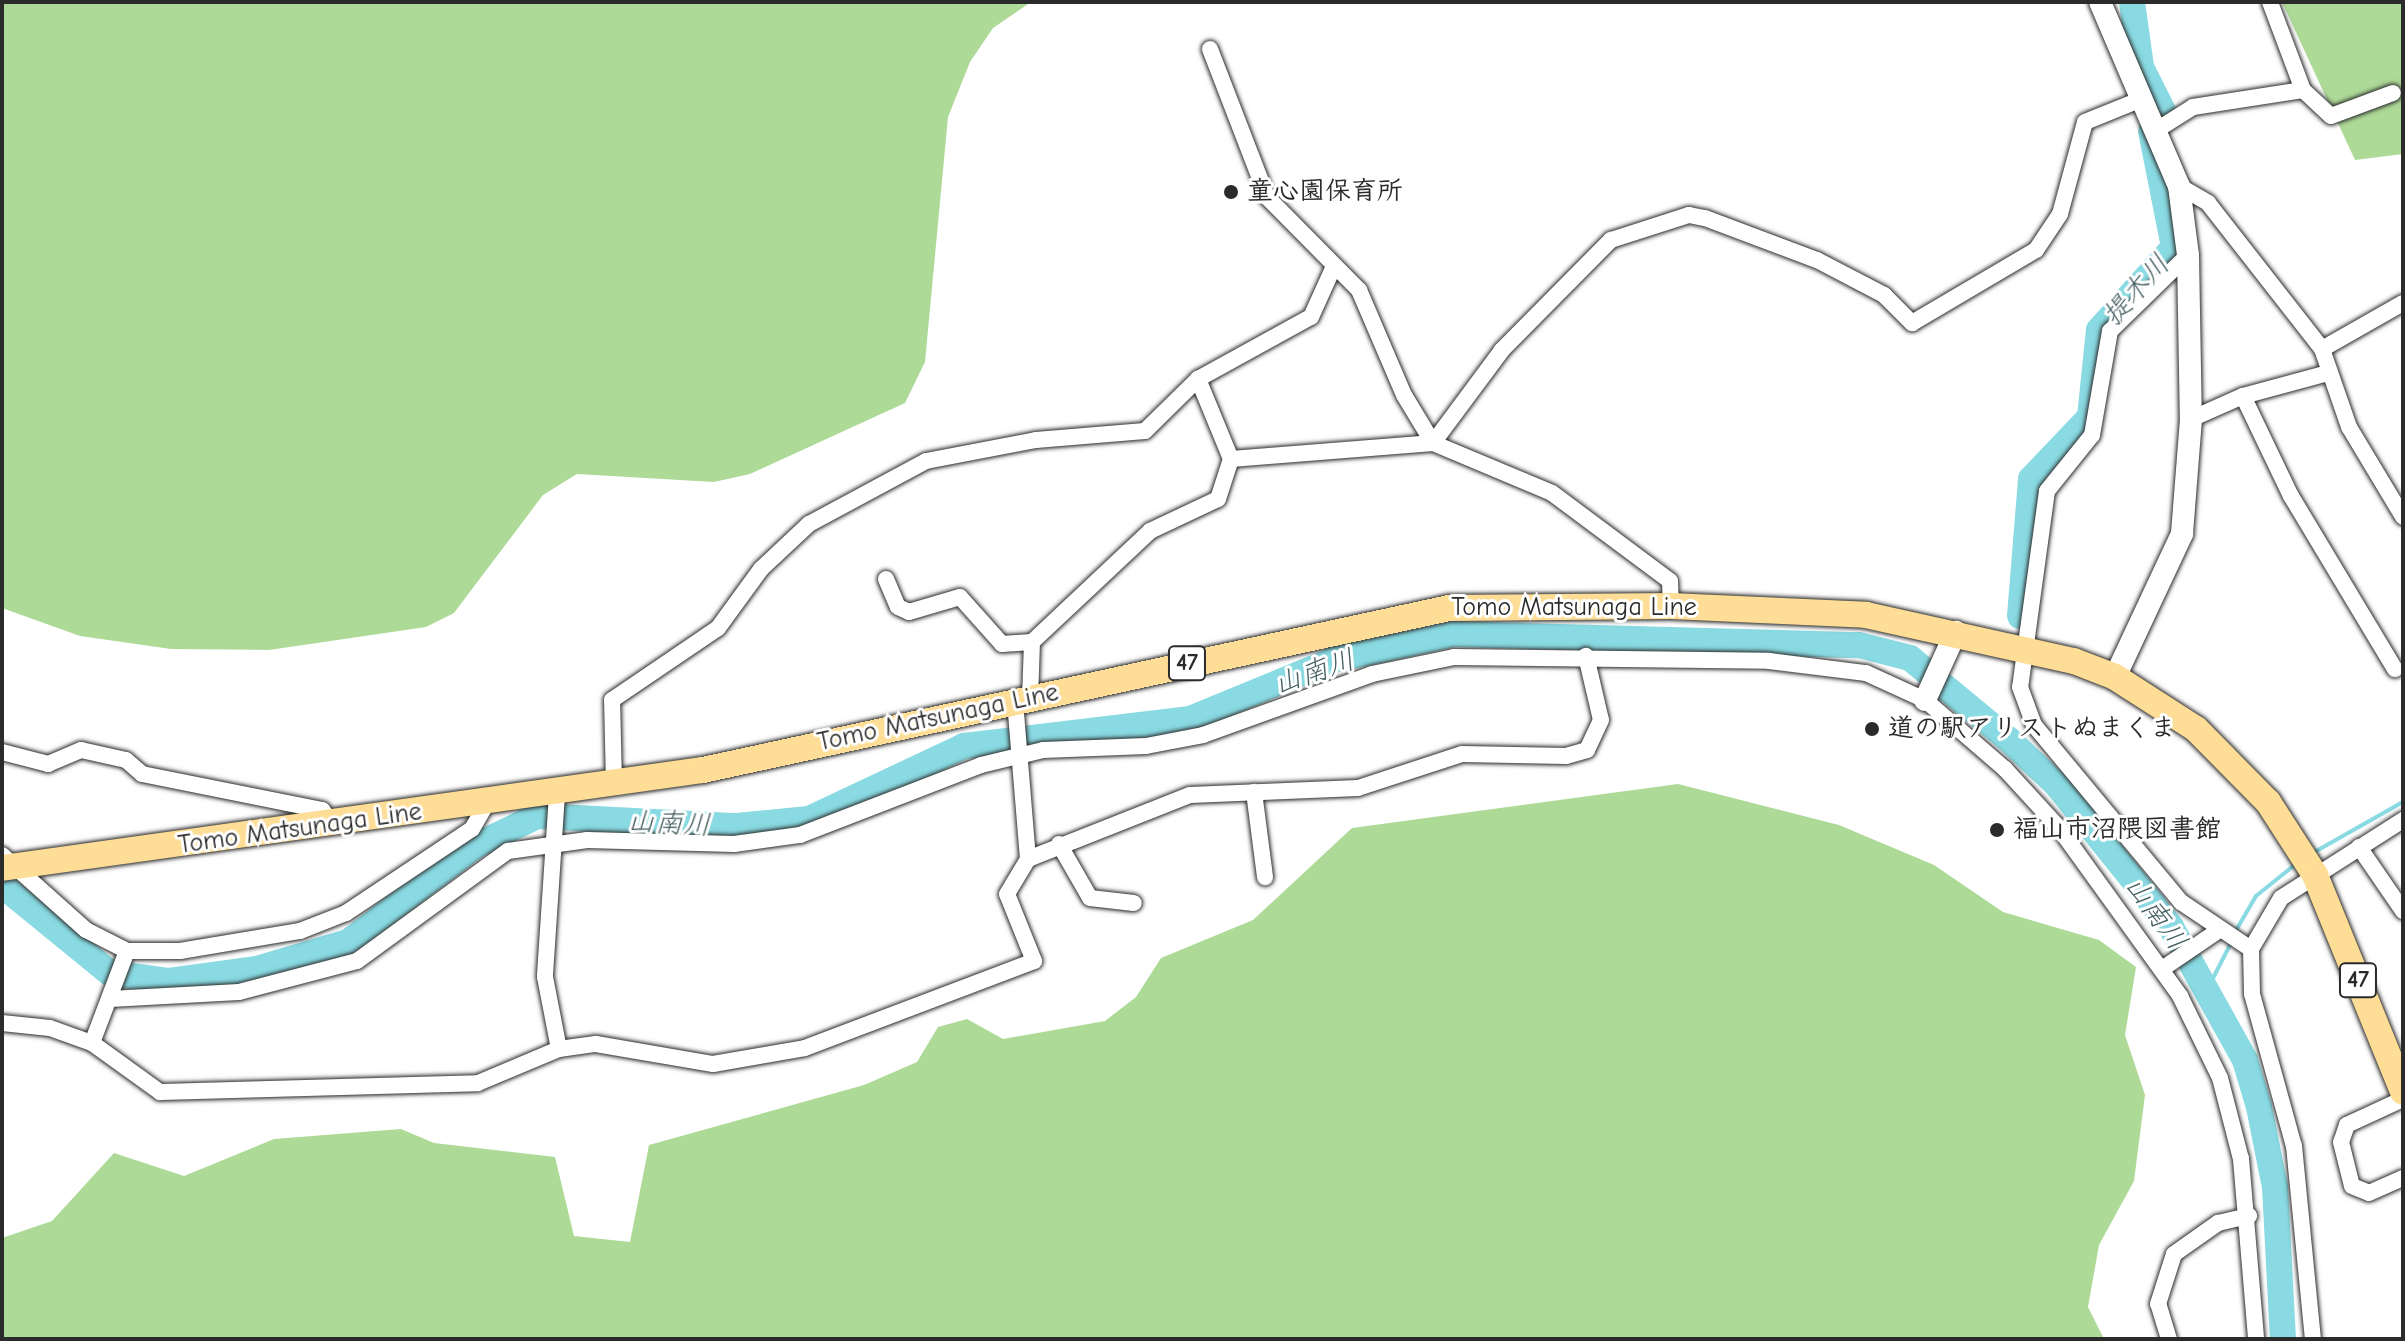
<!DOCTYPE html>
<html>
<head>
<meta charset="utf-8">
<style>
	body { margin:0 }
	#map { position:relative; width:2405px; height:1341px; overflow:hidden; background:#fff; font-family:"Comic Neue","Klee One",sans-serif }
	div>[style] { position:absolute }
	.green>* { inset:0; background:#aeda98 }
	.stream>* { height:4px; margin:-2px; padding:0 2px; transform-origin:2px; border-radius:2px; background:#89dae2 }
	.river>* { height:26px; margin:-13px; padding:0 13px; transform-origin:13px; border-radius:13px; background:#89dae2 }
	.roads { filter:drop-shadow(0 0 2px #2b2b2b) drop-shadow(0 0 2px #2b2b2b) }
	.street>* { height:16px; margin:-8px; padding:0 8px; transform-origin:8px; border-radius:8px; background:#fff }
	.secondary>* { height:22px; margin:-11px; padding:0 11px; transform-origin:11px; border-radius:11px; background:#fff }
	.primary>* { height:26px; margin:-13px; padding:0 13px; transform-origin:13px; border-radius:13px; background:#fede96 }
	.dots>* { width:22px; height:22px; translate:-50% -50%; box-sizing:border-box; border:4px solid #fff; border-radius:50% }
	span { translate:-50% -50%; white-space:nowrap; text-align:center; line-height:1.15; -webkit-text-stroke:6px #fff; paint-order:stroke }
	.shield-label span { padding:2px 6px; background:#fff; border:2px solid; border-radius:6px; -webkit-text-stroke-width:0 }
	.shield-label { font-size:24px; color:#2b2b2b; font-weight:700 }
	.poi-label { font-size:26px; color:#2b2b2b; font-weight:700 }
	.left { translate:0 -50%; text-align:left }
	.street-label { font-size:26px; color:#2b2b2b }
	.water-label { font-size:28px; color:#476062; font-style:italic }
	.frame { position:absolute; inset:0; border:4px solid #2b2b2b; pointer-events:none }
</style>
</head>
<body>
<div id="map">
	<div class="green">
		<i style="clip-path:polygon(2px 2px,1031px 2px,993px 28px,970px 62px,948px 117px,925px 362px,905px 403px,750px 474px,714px 482px,577px 474px,543px 495px,454px 613px,426px 627px,269px 650px,171px 649px,80px 636px,2px 608px)"></i>
		<i style="clip-path:polygon(2282px 2px,2403px 2px,2403px 154px,2355px 160px)"></i>
		<i style="clip-path:polygon(1678px 784px,1839px 825px,1934px 865px,2003px 912px,2099px 940px,2136px 967px,2125px 1035px,2145px 1095px,2134px 1181px,2099px 1245px,2088px 1307px,2104px 1339px,2px 1339px,2px 1238px,52px 1221px,114px 1153px,184px 1176px,274px 1139px,401px 1129px,434px 1143px,555px 1157px,574px 1236px,630px 1242px,649px 1145px,864px 1085px,917px 1062px,938px 1027px,967px 1019px,1003px 1039px,1105px 1021px,1136px 997px,1161px 958px,1253px 920px,1352px 828px)"></i>
	</div>
	<div class="stream">
		<i style="left:2311px;top:854px;width:106px;rotate:-29.5deg"></i>
		<i style="left:2235px;top:932px;width:42px;rotate:-59.7deg"></i>
		<i style="left:2256px;top:896px;width:53px;rotate:-38.8deg"></i>
		<i style="left:2207px;top:990px;width:55px;rotate:-63deg"></i>
	</div>
	<div class="river">
		<i style="left:2132px;top:2px;width:66px;rotate:82.1deg"></i>
		<i style="left:2141px;top:67px;width:49px;rotate:63.4deg"></i>
		<i style="left:2020px;top:616px;width:137px;rotate:-85.4deg"></i>
		<i style="left:2031px;top:479px;width:86px;rotate:-46.4deg"></i>
		<i style="left:2090px;top:417px;width:87px;rotate:-84.1deg"></i>
		<i style="left:2099px;top:330px;width:112px;rotate:-47.9deg"></i>
		<i style="left:2174px;top:247px;width:118px;rotate:-101.2deg"></i>
		<i style="left:2px;top:885px;width:139px;rotate:39.2deg"></i>
		<i style="left:110px;top:973px;width:60px;rotate:7.7deg"></i>
		<i style="left:169px;top:981px;width:89px;rotate:-7.8deg"></i>
		<i style="left:257px;top:969px;width:95px;rotate:-16.5deg"></i>
		<i style="left:348px;top:942px;width:159px;rotate:-37.1deg"></i>
		<i style="left:475px;top:846px;width:69px;rotate:-25.8deg"></i>
		<i style="left:537px;top:816px;width:200px;rotate:2.9deg"></i>
		<i style="left:737px;top:826px;width:72px;rotate:-5.6deg"></i>
		<i style="left:809px;top:819px;width:171px;rotate:-25.2deg"></i>
		<i style="left:964px;top:746px;width:228px;rotate:-6.8deg"></i>
		<i style="left:1190px;top:719px;width:155px;rotate:-22.4deg"></i>
		<i style="left:1333px;top:660px;width:124px;rotate:-12.1deg"></i>
		<i style="left:1454px;top:634px;width:405px;rotate:1.6deg"></i>
		<i style="left:1859px;top:645px;width:53px;rotate:14.3deg"></i>
		<i style="left:1910px;top:658px;width:127px;rotate:39.6deg"></i>
		<i style="left:2008px;top:739px;width:67px;rotate:43.2deg"></i>
		<i style="left:2057px;top:785px;width:182px;rotate:51.2deg"></i>
		<i style="left:2171px;top:927px;width:152px;rotate:60.9deg"></i>
		<i style="left:2245px;top:1060px;width:49px;rotate:73.4deg"></i>
		<i style="left:2259px;top:1107px;width:82px;rotate:78.7deg"></i>
		<i style="left:2275px;top:1187px;width:152px;rotate:87deg"></i>
	</div>
	<div class="roads">
		<div class="street">
			<i style="left:1210px;top:49px;width:159px;rotate:68.9deg"></i>
			<i style="left:1267px;top:197px;width:131px;rotate:45.3deg"></i>
			<i style="left:1359px;top:290px;width:114px;rotate:66.8deg"></i>
			<i style="left:1404px;top:395px;width:56px;rotate:58.9deg"></i>
			<i style="left:1433px;top:443px;width:116px;rotate:-53.4deg"></i>
			<i style="left:1502px;top:350px;width:155px;rotate:-45.3deg"></i>
			<i style="left:1611px;top:240px;width:82px;rotate:-17.8deg"></i>
			<i style="left:1689px;top:215px;width:16px;rotate:11deg"></i>
			<i style="left:1705px;top:218px;width:120px;rotate:20.6deg"></i>
			<i style="left:1817px;top:260px;width:76px;rotate:27.6deg"></i>
			<i style="left:1884px;top:295px;width:40px;rotate:45deg"></i>
			<i style="left:1912px;top:323px;width:144px;rotate:-30.5deg"></i>
			<i style="left:2036px;top:250px;width:43px;rotate:-56.3deg"></i>
			<i style="left:2060px;top:214px;width:95px;rotate:-74.8deg"></i>
			<i style="left:2085px;top:122px;width:61px;rotate:-22deg"></i>
			<i style="left:2303px;top:90px;width:38px;rotate:43deg"></i>
			<i style="left:2331px;top:116px;width:66px;rotate:-20.4deg"></i>
			<i style="left:2155px;top:131px;width:45px;rotate:-32.3deg"></i>
			<i style="left:2193px;top:107px;width:111px;rotate:-8.8deg"></i>
			<i style="left:2303px;top:90px;width:94px;rotate:-110.6deg"></i>
			<i style="left:2179px;top:186px;width:34px;rotate:30deg"></i>
			<i style="left:2208px;top:203px;width:185px;rotate:52deg"></i>
			<i style="left:2322px;top:349px;width:83px;rotate:70.9deg"></i>
			<i style="left:2349px;top:427px;width:105px;rotate:59deg"></i>
			<i style="left:2188px;top:255px;width:109px;rotate:135.7deg"></i>
			<i style="left:2110px;top:331px;width:106px;rotate:99.8deg"></i>
			<i style="left:2092px;top:435px;width:72px;rotate:128.8deg"></i>
			<i style="left:2047px;top:491px;width:198px;rotate:97.8deg"></i>
			<i style="left:2020px;top:687px;width:40px;rotate:69.8deg"></i>
			<i style="left:2034px;top:725px;width:230px;rotate:50.3deg"></i>
			<i style="left:2181px;top:902px;width:84px;rotate:33.9deg"></i>
			<i style="left:2251px;top:949px;width:45px;rotate:88.7deg"></i>
			<i style="left:2252px;top:994px;width:158px;rotate:74.6deg"></i>
			<i style="left:2294px;top:1146px;width:194px;rotate:84.4deg"></i>
			<i style="left:2322px;top:349px;width:93px;rotate:-29.6deg"></i>
			<i style="left:2328px;top:373px;width:88px;rotate:164.9deg"></i>
			<i style="left:2243px;top:396px;width:111px;rotate:64.4deg"></i>
			<i style="left:2291px;top:496px;width:202px;rotate:59deg"></i>
			<i style="left:2191px;top:419px;width:57px;rotate:-23.9deg"></i>
			<i style="left:1231px;top:459px;width:203px;rotate:-4.5deg"></i>
			<i style="left:1433px;top:443px;width:129px;rotate:22.8deg"></i>
			<i style="left:1552px;top:493px;width:147px;rotate:36.7deg"></i>
			<i style="left:1670px;top:581px;width:25px;rotate:88deg"></i>
			<i style="left:886px;top:579px;width:30px;rotate:67deg"></i>
			<i style="left:898px;top:607px;width:12px;rotate:24deg"></i>
			<i style="left:909px;top:612px;width:53px;rotate:-16.4deg"></i>
			<i style="left:960px;top:597px;width:63px;rotate:48.2deg"></i>
			<i style="left:1002px;top:644px;width:30px;rotate:-4deg"></i>
			<i style="left:1030px;top:699px;width:57px;rotate:-88deg"></i>
			<i style="left:1032px;top:642px;width:162px;rotate:-43.2deg"></i>
			<i style="left:1150px;top:531px;width:75px;rotate:-25.2deg"></i>
			<i style="left:1218px;top:499px;width:42px;rotate:-72deg"></i>
			<i style="left:1231px;top:459px;width:87px;rotate:-112.4deg"></i>
			<i style="left:2px;top:752px;width:48px;rotate:14.6deg"></i>
			<i style="left:48px;top:764px;width:36px;rotate:-23deg"></i>
			<i style="left:81px;top:750px;width:46px;rotate:12.5deg"></i>
			<i style="left:126px;top:760px;width:21px;rotate:41deg"></i>
			<i style="left:142px;top:774px;width:184px;rotate:11.3deg"></i>
			<i style="left:322px;top:810px;width:18px;rotate:52deg"></i>
			<i style="left:614px;top:785px;width:85px;rotate:-91.3deg"></i>
			<i style="left:612px;top:700px;width:128px;rotate:-34.2deg"></i>
			<i style="left:718px;top:628px;width:73px;rotate:-53.9deg"></i>
			<i style="left:761px;top:569px;width:66px;rotate:-43.2deg"></i>
			<i style="left:809px;top:524px;width:133px;rotate:-28.3deg"></i>
			<i style="left:926px;top:461px;width:112px;rotate:-10.8deg"></i>
			<i style="left:1036px;top:440px;width:109px;rotate:-4.7deg"></i>
			<i style="left:1145px;top:431px;width:74px;rotate:-44.5deg"></i>
			<i style="left:1198px;top:379px;width:129px;rotate:-28.8deg"></i>
			<i style="left:1311px;top:317px;width:56px;rotate:-65.7deg"></i>
			<i style="left:1254px;top:792px;width:86px;rotate:82.6deg"></i>
			<i style="left:557px;top:794px;width:183px;rotate:93.8deg"></i>
			<i style="left:545px;top:977px;width:73px;rotate:79deg"></i>
			<i style="left:1059px;top:844px;width:62px;rotate:60.1deg"></i>
			<i style="left:1090px;top:898px;width:44px;rotate:6.5deg"></i>
			<i style="left:2359px;top:847px;width:78px;rotate:55.5deg"></i>
			<i style="left:2px;top:855px;width:113px;rotate:41.8deg"></i>
			<i style="left:86px;top:930px;width:46px;rotate:27.1deg"></i>
			<i style="left:127px;top:951px;width:53px"></i>
			<i style="left:180px;top:951px;width:122px;rotate:-9.5deg"></i>
			<i style="left:300px;top:931px;width:49px;rotate:-21.4deg"></i>
			<i style="left:346px;top:913px;width:151px;rotate:-33.7deg"></i>
			<i style="left:472px;top:829px;width:30px;rotate:-60deg"></i>
			<i style="left:1028px;top:859px;width:174px;rotate:-21.6deg"></i>
			<i style="left:1190px;top:795px;width:168px;rotate:-2.4deg"></i>
			<i style="left:1358px;top:788px;width:109px;rotate:-18.1deg"></i>
			<i style="left:1462px;top:754px;width:104px;rotate:1.1deg"></i>
			<i style="left:1566px;top:756px;width:22px;rotate:-16deg"></i>
			<i style="left:1587px;top:750px;width:33px;rotate:-65deg"></i>
			<i style="left:1601px;top:720px;width:66px;rotate:-103.2deg"></i>
			<i style="left:2251px;top:949px;width:59px;rotate:-59.5deg"></i>
			<i style="left:2281px;top:898px;width:145px;rotate:-32.6deg"></i>
			<i style="left:2162px;top:969px;width:65px;rotate:-34.4deg"></i>
			<i style="left:110px;top:999px;width:129px;rotate:-3.1deg"></i>
			<i style="left:239px;top:992px;width:122px;rotate:-14.7deg"></i>
			<i style="left:357px;top:961px;width:187px;rotate:-36.1deg"></i>
			<i style="left:508px;top:851px;width:80px;rotate:-7.9deg"></i>
			<i style="left:587px;top:840px;width:147px;rotate:1.6deg"></i>
			<i style="left:734px;top:844px;width:67px;rotate:-7.8deg"></i>
			<i style="left:800px;top:835px;width:194px;rotate:-21.1deg"></i>
			<i style="left:981px;top:765px;width:64px;rotate:-13.6deg"></i>
			<i style="left:1043px;top:750px;width:103px;rotate:-2.2deg"></i>
			<i style="left:1146px;top:746px;width:58px;rotate:-10.9deg"></i>
			<i style="left:1203px;top:735px;width:180px;rotate:-19.8deg"></i>
			<i style="left:1372px;top:674px;width:84px;rotate:-11.7deg"></i>
			<i style="left:1454px;top:657px;width:315px;rotate:0.7deg"></i>
			<i style="left:1769px;top:661px;width:98px;rotate:7.1deg"></i>
			<i style="left:1866px;top:673px;width:65px;rotate:24.6deg"></i>
			<i style="left:1925px;top:700px;width:106px;rotate:40.8deg"></i>
			<i style="left:2005px;top:769px;width:80px;rotate:47.5deg"></i>
			<i style="left:2059px;top:828px;width:207px;rotate:54.2deg"></i>
			<i style="left:2180px;top:996px;width:91px;rotate:64deg"></i>
			<i style="left:2220px;top:1078px;width:84px;rotate:75.5deg"></i>
			<i style="left:2241px;top:1159px;width:181px;rotate:85.2deg"></i>
			<i style="left:2px;top:1023px;width:48px;rotate:5.9deg"></i>
			<i style="left:50px;top:1028px;width:45px;rotate:19.7deg"></i>
			<i style="left:92px;top:1043px;width:84px;rotate:35.8deg"></i>
			<i style="left:160px;top:1092px;width:318px;rotate:-1.6deg"></i>
			<i style="left:478px;top:1083px;width:88px;rotate:-22.8deg"></i>
			<i style="left:559px;top:1049px;width:37px;rotate:-8deg"></i>
			<i style="left:596px;top:1044px;width:119px;rotate:9.7deg"></i>
			<i style="left:713px;top:1064px;width:93px;rotate:-9.9deg"></i>
			<i style="left:805px;top:1048px;width:245px;rotate:-20.8deg"></i>
			<i style="left:1034px;top:961px;width:72px;rotate:-111.9deg"></i>
			<i style="left:1007px;top:894px;width:41px;rotate:-59deg"></i>
			<i style="left:1028px;top:859px;width:158px;rotate:-94.7deg"></i>
			<i style="left:92px;top:1043px;width:98px;rotate:-69.2deg"></i>
			<i style="left:2403px;top:1099px;width:62px;rotate:155.1deg"></i>
			<i style="left:2347px;top:1125px;width:18px;rotate:109deg"></i>
			<i style="left:2341px;top:1142px;width:45px;rotate:76deg"></i>
			<i style="left:2352px;top:1186px;width:18px;rotate:22deg"></i>
			<i style="left:2369px;top:1193px;width:37px;rotate:-24deg"></i>
			<i style="left:2169px;top:1339px;width:37px;rotate:-107deg"></i>
			<i style="left:2158px;top:1304px;width:52px;rotate:-72.3deg"></i>
			<i style="left:2174px;top:1254px;width:54px;rotate:-35.2deg"></i>
			<i style="left:2218px;top:1223px;width:32px;rotate:-13deg"></i>
		</div>
		<div class="secondary">
			<i style="left:2100px;top:2px;width:200px;rotate:66.8deg"></i>
			<i style="left:2179px;top:186px;width:70px;rotate:82.6deg"></i>
			<i style="left:2188px;top:255px;width:164px;rotate:89deg"></i>
			<i style="left:2191px;top:419px;width:115px;rotate:94.5deg"></i>
			<i style="left:2182px;top:534px;width:158px;rotate:115.1deg"></i>
			<i style="left:1925px;top:700px;width:75px;rotate:-65.5deg"></i>
		</div>
		<div class="primary">
			<i style="left:2px;top:868px;width:708px;rotate:-7.96deg"></i>
			<i style="left:703px;top:770px;width:763px;rotate:-12.25deg"></i>
			<i style="left:1449px;top:608px;width:222px;rotate:-0.5deg"></i>
			<i style="left:1671px;top:606px;width:195px;rotate:2.6deg"></i>
			<i style="left:1866px;top:615px;width:213px;rotate:12.5deg"></i>
			<i style="left:2074px;top:661px;width:44px;rotate:21.3deg"></i>
			<i style="left:2115px;top:677px;width:96px;rotate:32.7deg"></i>
			<i style="left:2196px;top:729px;width:103px;rotate:45.4deg"></i>
			<i style="left:2268px;top:802px;width:87px;rotate:57.2deg"></i>
			<i style="left:2315px;top:875px;width:234px;rotate:67.9deg"></i>
		</div>
	</div>
	<div class="dots">
		<i style="left:1231px;top:192px;background:#2b2b2b"></i>
		<i style="left:1872px;top:729px;background:#2b2b2b"></i>
		<i style="left:1997px;top:830px;background:#2b2b2b"></i>
	</div>
	<div class="shield-label">
		<span style="left:1187px;top:663px">47</span>
		<span style="left:2358px;top:980px">47</span>
	</div>
	<div class="poi-label">
		<span class="left" style="left:1247px;top:192px">童心園保育所</span>
		<span class="left" style="left:1888px;top:729px">道の駅アリストぬまくま</span>
		<span class="left" style="left:2013px;top:830px">福山市沼隈図書館</span>
	</div>
	<div class="street-label">
		<span style="left:1574px;top:608px">Tomo Matsunaga Line</span>
		<span style="left:938px;top:718px;rotate:-12deg">Tomo Matsunaga Line</span>
		<span style="left:300px;top:829px;rotate:-8deg">Tomo Matsunaga Line</span>
	</div>
	<div class="water-label">
		<span style="left:2136px;top:290px;rotate:-48deg">提木川</span>
		<span style="left:1314px;top:672px;rotate:-19deg">山南川</span>
		<span style="left:669px;top:823px;rotate:3deg">山南川</span>
		<span style="left:2156px;top:913px;rotate:54deg">山南川</span>
	</div>
	<div class="frame"></div>
</div>
</body>
</html>
